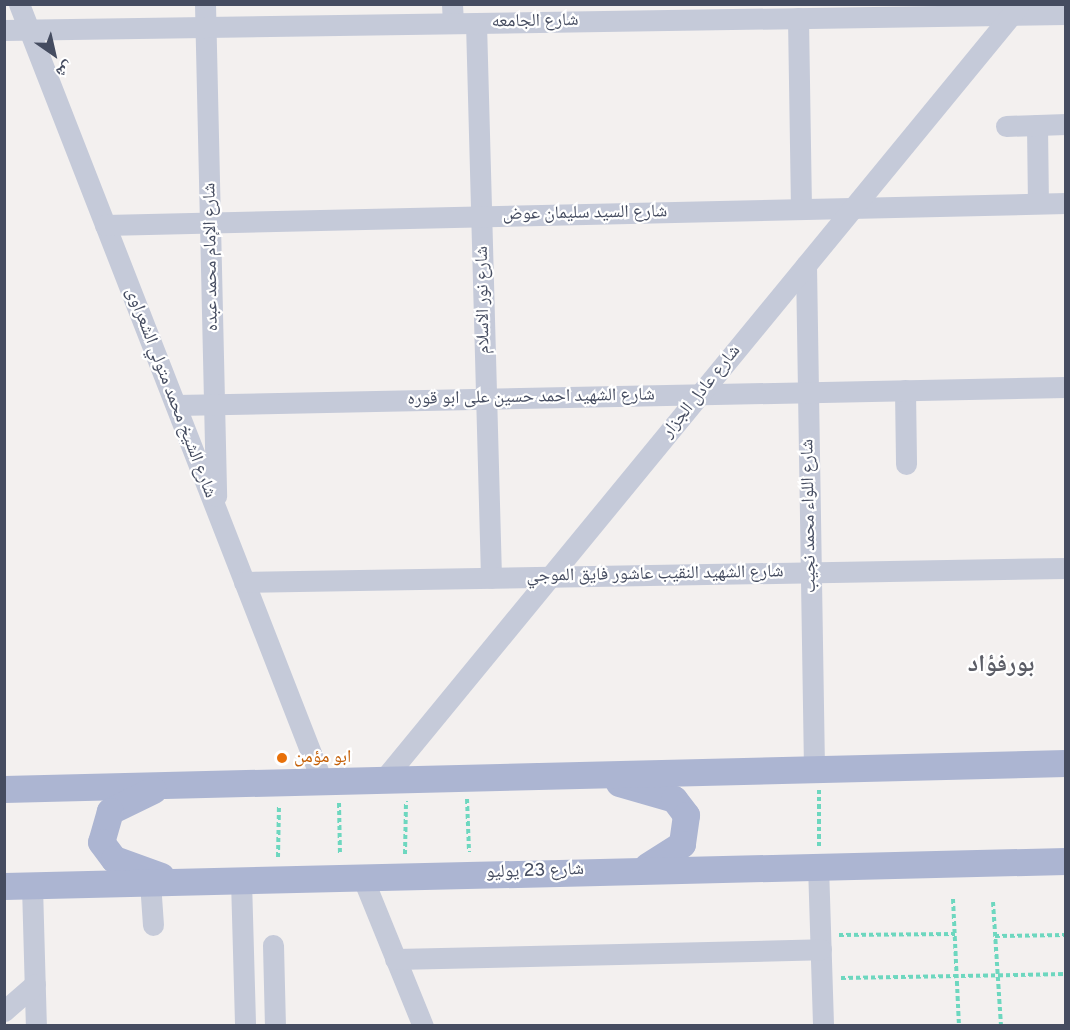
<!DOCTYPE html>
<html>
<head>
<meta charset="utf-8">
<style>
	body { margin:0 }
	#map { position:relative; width:1070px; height:1030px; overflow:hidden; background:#f3f0ef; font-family:Overpass,"Noto Naskh Arabic",sans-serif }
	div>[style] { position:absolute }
	.path>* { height:4px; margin-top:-2px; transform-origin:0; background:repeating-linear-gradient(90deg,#6dd7bf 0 4.5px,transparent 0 7.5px) }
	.minor>* { height:21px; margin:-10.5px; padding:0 10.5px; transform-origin:10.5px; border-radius:10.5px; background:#c5cad9 }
	.major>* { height:27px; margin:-13.5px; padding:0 13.5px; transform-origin:13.5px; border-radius:13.5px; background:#acb5d2 }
	.dots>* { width:16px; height:16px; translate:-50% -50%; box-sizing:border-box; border:3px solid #fff; border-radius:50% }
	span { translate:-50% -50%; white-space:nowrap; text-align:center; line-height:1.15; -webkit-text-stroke:4.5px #fff; paint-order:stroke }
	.street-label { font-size:18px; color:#454c60 }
	.food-label { font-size:18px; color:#c56008 }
	.left { translate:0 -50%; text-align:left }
	.district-label { font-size:24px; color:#5b5d66; font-weight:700 }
	.frame { position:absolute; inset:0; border:6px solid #454c60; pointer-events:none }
	.north { position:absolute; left:24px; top:24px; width:60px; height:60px; -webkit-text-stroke:4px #fff; paint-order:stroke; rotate:146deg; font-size:16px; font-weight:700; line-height:24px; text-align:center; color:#454c60 }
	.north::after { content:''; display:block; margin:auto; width:21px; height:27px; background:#454c60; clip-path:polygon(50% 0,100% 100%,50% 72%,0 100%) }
</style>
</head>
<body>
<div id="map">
	<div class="path">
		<i style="left:467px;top:799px;width:53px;rotate:87.8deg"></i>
		<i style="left:339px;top:803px;width:52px;rotate:88.9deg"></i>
		<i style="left:819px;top:846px;width:56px;rotate:-90deg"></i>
		<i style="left:405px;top:854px;width:53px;rotate:-88.9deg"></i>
		<i style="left:278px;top:857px;width:52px;rotate:-88.9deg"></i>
		<i style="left:953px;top:899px;width:127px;rotate:87.3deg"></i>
		<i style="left:993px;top:902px;width:124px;rotate:86.3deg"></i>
		<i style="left:839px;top:935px;width:116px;rotate:-0.5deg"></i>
		<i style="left:995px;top:936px;width:71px;rotate:-0.8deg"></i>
		<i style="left:841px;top:978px;width:225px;rotate:-1deg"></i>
	</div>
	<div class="minor">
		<i style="left:19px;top:4px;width:834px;rotate:68.7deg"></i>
		<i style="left:205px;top:4px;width:492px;rotate:88.7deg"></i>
		<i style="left:452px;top:4px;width:19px;rotate:87deg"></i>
		<i style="left:798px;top:18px;width:191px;rotate:89.1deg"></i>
		<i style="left:476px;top:23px;width:555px;rotate:88.45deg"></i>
		<i style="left:4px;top:30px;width:1062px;rotate:-0.86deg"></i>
		<i style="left:1037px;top:125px;width:78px;rotate:89.3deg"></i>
		<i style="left:1006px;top:126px;width:60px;rotate:-1.9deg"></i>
		<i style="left:105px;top:225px;width:961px;rotate:-1.31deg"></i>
		<i style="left:806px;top:265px;width:503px;rotate:89.09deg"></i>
		<i style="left:905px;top:390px;width:74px;rotate:89.2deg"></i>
		<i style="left:176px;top:405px;width:890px;rotate:-1.16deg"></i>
		<i style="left:244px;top:582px;width:822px;rotate:-0.98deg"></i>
		<i style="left:384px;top:779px;width:999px;rotate:-50.61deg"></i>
		<i style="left:818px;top:865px;width:161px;rotate:88.2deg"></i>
		<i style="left:362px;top:876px;width:162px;rotate:67.9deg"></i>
		<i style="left:241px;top:880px;width:146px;rotate:88.4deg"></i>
		<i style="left:150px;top:882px;width:43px;rotate:86deg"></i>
		<i style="left:32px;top:886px;width:140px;rotate:88.4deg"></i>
		<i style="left:273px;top:945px;width:81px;rotate:88.6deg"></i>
		<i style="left:395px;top:959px;width:426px;rotate:-1.3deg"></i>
		<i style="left:4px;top:1011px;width:41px;rotate:-41.1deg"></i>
	</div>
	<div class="major">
		<i style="left:619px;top:783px;width:57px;rotate:16.2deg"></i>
		<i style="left:674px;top:799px;width:20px;rotate:53deg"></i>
		<i style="left:686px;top:815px;width:29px;rotate:98deg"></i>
		<i style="left:682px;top:844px;width:41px;rotate:147.8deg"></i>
		<i style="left:4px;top:789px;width:1062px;rotate:-1.4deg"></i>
		<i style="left:153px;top:790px;width:48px;rotate:154deg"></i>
		<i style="left:110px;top:811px;width:32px;rotate:106deg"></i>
		<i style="left:101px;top:842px;width:21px;rotate:53deg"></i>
		<i style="left:114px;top:859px;width:50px;rotate:19.9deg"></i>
		<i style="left:4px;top:886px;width:1062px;rotate:-1.35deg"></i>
	</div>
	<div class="dots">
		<i style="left:282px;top:758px;background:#e8710a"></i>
	</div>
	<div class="street-label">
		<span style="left:535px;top:22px;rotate:-1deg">شارع الجامعه</span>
		<span style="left:585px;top:214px;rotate:-1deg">شارع السيد سليمان عوض</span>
		<span style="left:212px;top:257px;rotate:-91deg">شارع الإمام محمد عبده</span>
		<span style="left:484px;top:300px;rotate:-91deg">شارع نور الاسلام</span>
		<span style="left:702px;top:392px;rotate:-51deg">شارع عادل الجزار</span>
		<span style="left:170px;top:393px;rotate:69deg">شارع الشيخ محمد متولي الشعراوى</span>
		<span style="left:531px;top:398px;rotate:-1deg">شارع الشهيد احمد حسين على ابو قوره</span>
		<span style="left:810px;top:516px;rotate:-91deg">شارع اللواء محمد نجيب</span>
		<span style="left:655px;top:575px;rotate:-1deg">شارع الشهيد النقيب عاشور فايق الموجي</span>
		<span style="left:535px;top:872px;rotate:-2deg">شارع 23 يوليو</span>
	</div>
	<div class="food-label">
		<span class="left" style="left:294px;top:758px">ابو مؤمن</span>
	</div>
	<div class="district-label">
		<span style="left:1001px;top:666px">بورفؤاد</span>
	</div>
	<div class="frame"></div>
	<div class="north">ش</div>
</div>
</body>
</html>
